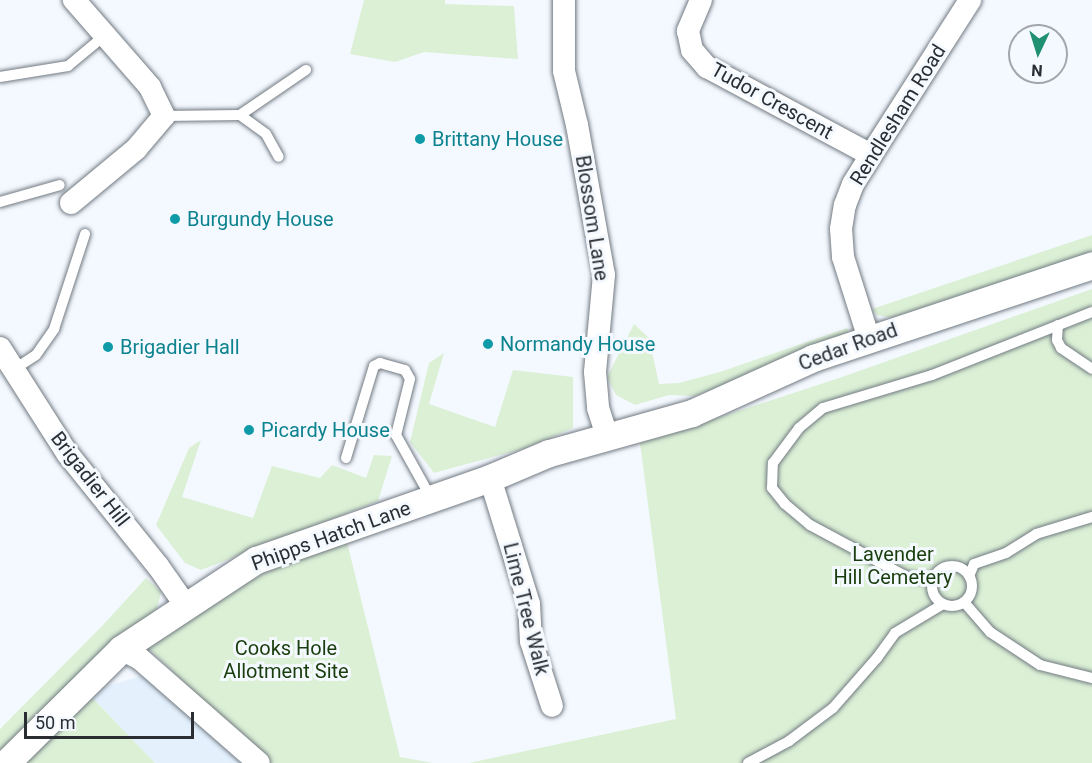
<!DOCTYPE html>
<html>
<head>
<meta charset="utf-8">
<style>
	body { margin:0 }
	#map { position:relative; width:1092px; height:763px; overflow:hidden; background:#f4f9ff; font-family:Roboto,sans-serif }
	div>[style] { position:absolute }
	.built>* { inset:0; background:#e4f1fd }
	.green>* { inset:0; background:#dbf0d5 }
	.roads { filter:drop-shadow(0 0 2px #727a82) drop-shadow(0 0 2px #727a82) }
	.service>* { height:10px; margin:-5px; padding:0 5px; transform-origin:5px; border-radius:5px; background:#fff }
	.service>.ring { margin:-5px; padding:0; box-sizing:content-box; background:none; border:10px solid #fff; border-radius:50% }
	.minor>* { height:22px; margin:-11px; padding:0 11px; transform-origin:11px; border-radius:11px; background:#fff }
	.tertiary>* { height:27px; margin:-13.5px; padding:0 13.5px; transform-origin:13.5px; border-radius:13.5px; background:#fff }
	.dots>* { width:16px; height:16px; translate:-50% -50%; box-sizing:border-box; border:3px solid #f4f9ff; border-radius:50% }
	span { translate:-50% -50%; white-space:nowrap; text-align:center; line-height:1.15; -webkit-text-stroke:6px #f4f9ff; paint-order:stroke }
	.street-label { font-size:20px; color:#2a2d31 }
	.culture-label { font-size:20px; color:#0d838f }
	.left { translate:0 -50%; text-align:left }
	.park-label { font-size:20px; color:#193d0c }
	.north { position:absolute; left:1008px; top:24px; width:60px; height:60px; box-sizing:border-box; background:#f4f9ff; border:2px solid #a3a7ad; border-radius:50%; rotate:184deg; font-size:16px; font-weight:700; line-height:24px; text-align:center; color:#2a2d31 }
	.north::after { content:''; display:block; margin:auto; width:21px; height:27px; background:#1f9072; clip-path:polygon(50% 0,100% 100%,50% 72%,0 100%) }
	.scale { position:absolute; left:24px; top:712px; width:170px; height:27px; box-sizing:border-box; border:3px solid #2a2d31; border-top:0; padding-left:8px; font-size:18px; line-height:21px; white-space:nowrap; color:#2a2d31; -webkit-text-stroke:4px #f4f9ff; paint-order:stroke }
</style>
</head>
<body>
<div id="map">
	<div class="built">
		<i style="clip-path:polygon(148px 674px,252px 763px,155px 763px,87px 692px)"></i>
	</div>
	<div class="green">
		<i style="clip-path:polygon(364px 0,445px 0,445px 4px,514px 6px,518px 59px,424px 52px,395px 62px,350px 54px)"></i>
		<i style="clip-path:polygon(1092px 235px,1092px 252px,898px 319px,877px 315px,872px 309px)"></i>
		<i style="clip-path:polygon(1092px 289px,1092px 763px,469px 763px,676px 719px,640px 443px,842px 377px)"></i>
		<i style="clip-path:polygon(634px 324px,649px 338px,659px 384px,679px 383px,720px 372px,847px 328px,852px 341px,694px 396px,669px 395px,635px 405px,616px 395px,607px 377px)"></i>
		<i style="clip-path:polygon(444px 353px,429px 404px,495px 427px,513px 370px,573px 377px,573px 428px,526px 448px,434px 473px,410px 442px,429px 363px)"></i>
		<i style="clip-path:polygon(201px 440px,182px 497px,253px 518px,272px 466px,320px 478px,332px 465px,366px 478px,374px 455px,392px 456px,378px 501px,201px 570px,185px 563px,156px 525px,189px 448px)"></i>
		<i style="clip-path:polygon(344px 530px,400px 757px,433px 763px,268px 763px,140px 640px)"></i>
		<i style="clip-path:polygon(146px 578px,161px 592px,157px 609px,82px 687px,155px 763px,0 763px,0 729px,103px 625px)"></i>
	</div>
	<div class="roads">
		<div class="service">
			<i style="left:0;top:77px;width:69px;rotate:-9.2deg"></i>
			<i style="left:68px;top:66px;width:47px;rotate:-39.8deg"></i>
			<i style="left:240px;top:115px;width:32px;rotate:36deg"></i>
			<i style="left:266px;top:134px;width:26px;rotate:61deg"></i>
			<i style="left:164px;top:116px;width:76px;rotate:-0.8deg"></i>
			<i style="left:240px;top:115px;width:80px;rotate:-34.3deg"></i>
			<i style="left:0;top:202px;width:62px;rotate:-15.8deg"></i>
			<i style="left:1058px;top:325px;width:15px;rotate:94deg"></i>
			<i style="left:1057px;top:340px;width:9px;rotate:63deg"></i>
			<i style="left:1061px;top:348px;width:37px;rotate:34deg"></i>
			<i style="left:13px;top:370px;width:27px;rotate:-33deg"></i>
			<i style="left:36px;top:355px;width:32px;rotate:-55deg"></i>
			<i style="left:54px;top:329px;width:100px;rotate:-71.9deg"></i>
			<i style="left:346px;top:458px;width:96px;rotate:-73.1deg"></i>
			<i style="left:374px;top:366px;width:7px;rotate:-27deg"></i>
			<i style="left:380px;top:363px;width:26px;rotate:16deg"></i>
			<i style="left:405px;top:370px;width:10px;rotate:61deg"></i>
			<i style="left:410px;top:379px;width:58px;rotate:104deg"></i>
			<i style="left:396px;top:435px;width:72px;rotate:60.9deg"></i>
			<i class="ring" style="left:932px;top:566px;width:30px;height:30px"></i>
			<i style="left:969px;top:576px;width:13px;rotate:-67deg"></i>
			<i style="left:974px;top:564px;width:34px;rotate:-19deg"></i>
			<i style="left:1006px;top:553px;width:36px;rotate:-32deg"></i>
			<i style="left:1036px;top:534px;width:59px;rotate:-16.9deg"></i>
			<i style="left:933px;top:579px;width:26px;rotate:-176deg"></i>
			<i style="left:907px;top:577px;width:110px;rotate:-151.8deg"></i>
			<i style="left:810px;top:525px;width:33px;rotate:-140deg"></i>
			<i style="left:785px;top:504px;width:21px;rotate:-129deg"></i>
			<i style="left:772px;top:488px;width:25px;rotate:-88deg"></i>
			<i style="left:773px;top:463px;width:44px;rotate:-53.4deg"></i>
			<i style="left:799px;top:428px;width:31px;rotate:-40deg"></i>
			<i style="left:823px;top:408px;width:114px;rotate:-16.8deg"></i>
			<i style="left:932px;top:375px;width:172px;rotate:-21.5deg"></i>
			<i style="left:964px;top:602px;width:40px;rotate:49deg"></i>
			<i style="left:990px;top:632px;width:60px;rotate:33.4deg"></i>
			<i style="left:1040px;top:665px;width:54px;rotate:14deg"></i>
			<i style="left:748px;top:763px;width:47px;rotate:-28.2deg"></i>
			<i style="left:789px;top:741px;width:55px;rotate:-36.9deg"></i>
			<i style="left:833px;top:708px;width:67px;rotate:-48.7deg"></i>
			<i style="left:877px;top:658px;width:31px;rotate:-54deg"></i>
			<i style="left:895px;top:633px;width:56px;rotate:-31.1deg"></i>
		</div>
		<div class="minor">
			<i style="left:564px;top:0;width:71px;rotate:90deg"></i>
			<i style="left:564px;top:71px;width:56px;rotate:76.5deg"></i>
			<i style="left:577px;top:125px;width:152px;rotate:79.8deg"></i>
			<i style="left:604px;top:275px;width:97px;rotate:95.3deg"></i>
			<i style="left:595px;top:372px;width:36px;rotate:85deg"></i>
			<i style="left:598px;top:408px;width:29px;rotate:72deg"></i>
			<i style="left:701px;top:0;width:34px;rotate:113deg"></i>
			<i style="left:688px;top:31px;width:19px;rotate:78deg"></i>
			<i style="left:692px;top:50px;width:23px;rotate:49deg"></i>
			<i style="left:707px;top:67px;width:186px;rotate:28.2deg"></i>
			<i style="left:71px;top:203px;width:85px;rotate:-39.7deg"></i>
			<i style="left:136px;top:149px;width:43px;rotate:-49.7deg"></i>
			<i style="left:164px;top:116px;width:32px;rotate:-116deg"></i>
			<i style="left:150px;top:87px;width:116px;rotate:-131.1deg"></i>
			<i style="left:869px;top:339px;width:86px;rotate:-107.6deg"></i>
			<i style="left:843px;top:257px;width:28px;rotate:-94deg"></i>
			<i style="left:841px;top:229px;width:24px;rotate:-81deg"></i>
			<i style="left:845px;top:205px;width:22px;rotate:-69deg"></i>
			<i style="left:853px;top:184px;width:34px;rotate:-58deg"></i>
			<i style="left:871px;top:155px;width:184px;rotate:-57.4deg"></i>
			<i style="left:0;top:348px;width:125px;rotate:57.5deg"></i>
			<i style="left:67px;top:453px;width:145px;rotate:51.2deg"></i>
			<i style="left:158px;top:566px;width:49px;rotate:55deg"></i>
			<i style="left:490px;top:478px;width:132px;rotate:72.8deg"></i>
			<i style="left:529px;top:604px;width:37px;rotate:87deg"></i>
			<i style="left:531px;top:641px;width:68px;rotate:72.1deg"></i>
			<i style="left:121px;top:649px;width:20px;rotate:27deg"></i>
			<i style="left:139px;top:658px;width:159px;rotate:41.2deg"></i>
		</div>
		<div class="tertiary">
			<i style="left:6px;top:763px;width:162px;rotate:-44.7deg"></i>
			<i style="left:121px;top:649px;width:162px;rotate:-33.4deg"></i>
			<i style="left:256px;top:560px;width:248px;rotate:-19.3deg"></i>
			<i style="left:490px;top:478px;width:64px;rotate:-23deg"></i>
			<i style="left:549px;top:453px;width:148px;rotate:-15.6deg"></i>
			<i style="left:692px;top:413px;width:133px;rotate:-24.4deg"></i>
			<i style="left:813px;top:358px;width:294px;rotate:-18.4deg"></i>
		</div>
	</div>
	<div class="dots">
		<i style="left:420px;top:139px;background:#0f9aa8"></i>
		<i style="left:175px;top:219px;background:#0f9aa8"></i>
		<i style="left:488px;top:344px;background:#0f9aa8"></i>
		<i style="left:108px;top:347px;background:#0f9aa8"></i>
		<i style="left:249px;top:430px;background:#0f9aa8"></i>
	</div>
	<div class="street-label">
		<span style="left:772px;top:101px;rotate:29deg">Tudor Crescent</span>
		<span style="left:898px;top:115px;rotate:-58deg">Rendlesham Road</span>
		<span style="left:592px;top:218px;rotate:81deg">Blossom Lane</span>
		<span style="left:848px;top:347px;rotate:-20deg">Cedar Road</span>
		<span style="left:90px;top:479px;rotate:52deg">Brigadier Hill</span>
		<span style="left:331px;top:536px;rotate:-20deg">Phipps Hatch Lane</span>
		<span style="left:526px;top:609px;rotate:76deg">Lime Tree Walk</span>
	</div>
	<div class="culture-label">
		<span class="left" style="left:432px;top:139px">Brittany House</span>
		<span class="left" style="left:187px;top:219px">Burgundy House</span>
		<span class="left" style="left:500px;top:344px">Normandy House</span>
		<span class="left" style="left:120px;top:347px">Brigadier Hall</span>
		<span class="left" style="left:261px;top:430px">Picardy House</span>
	</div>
	<div class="park-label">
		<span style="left:893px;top:566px">Lavender<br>Hill Cemetery</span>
		<span style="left:286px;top:660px">Cooks Hole<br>Allotment Site</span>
	</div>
	<div class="north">N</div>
	<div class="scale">50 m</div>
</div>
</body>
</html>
